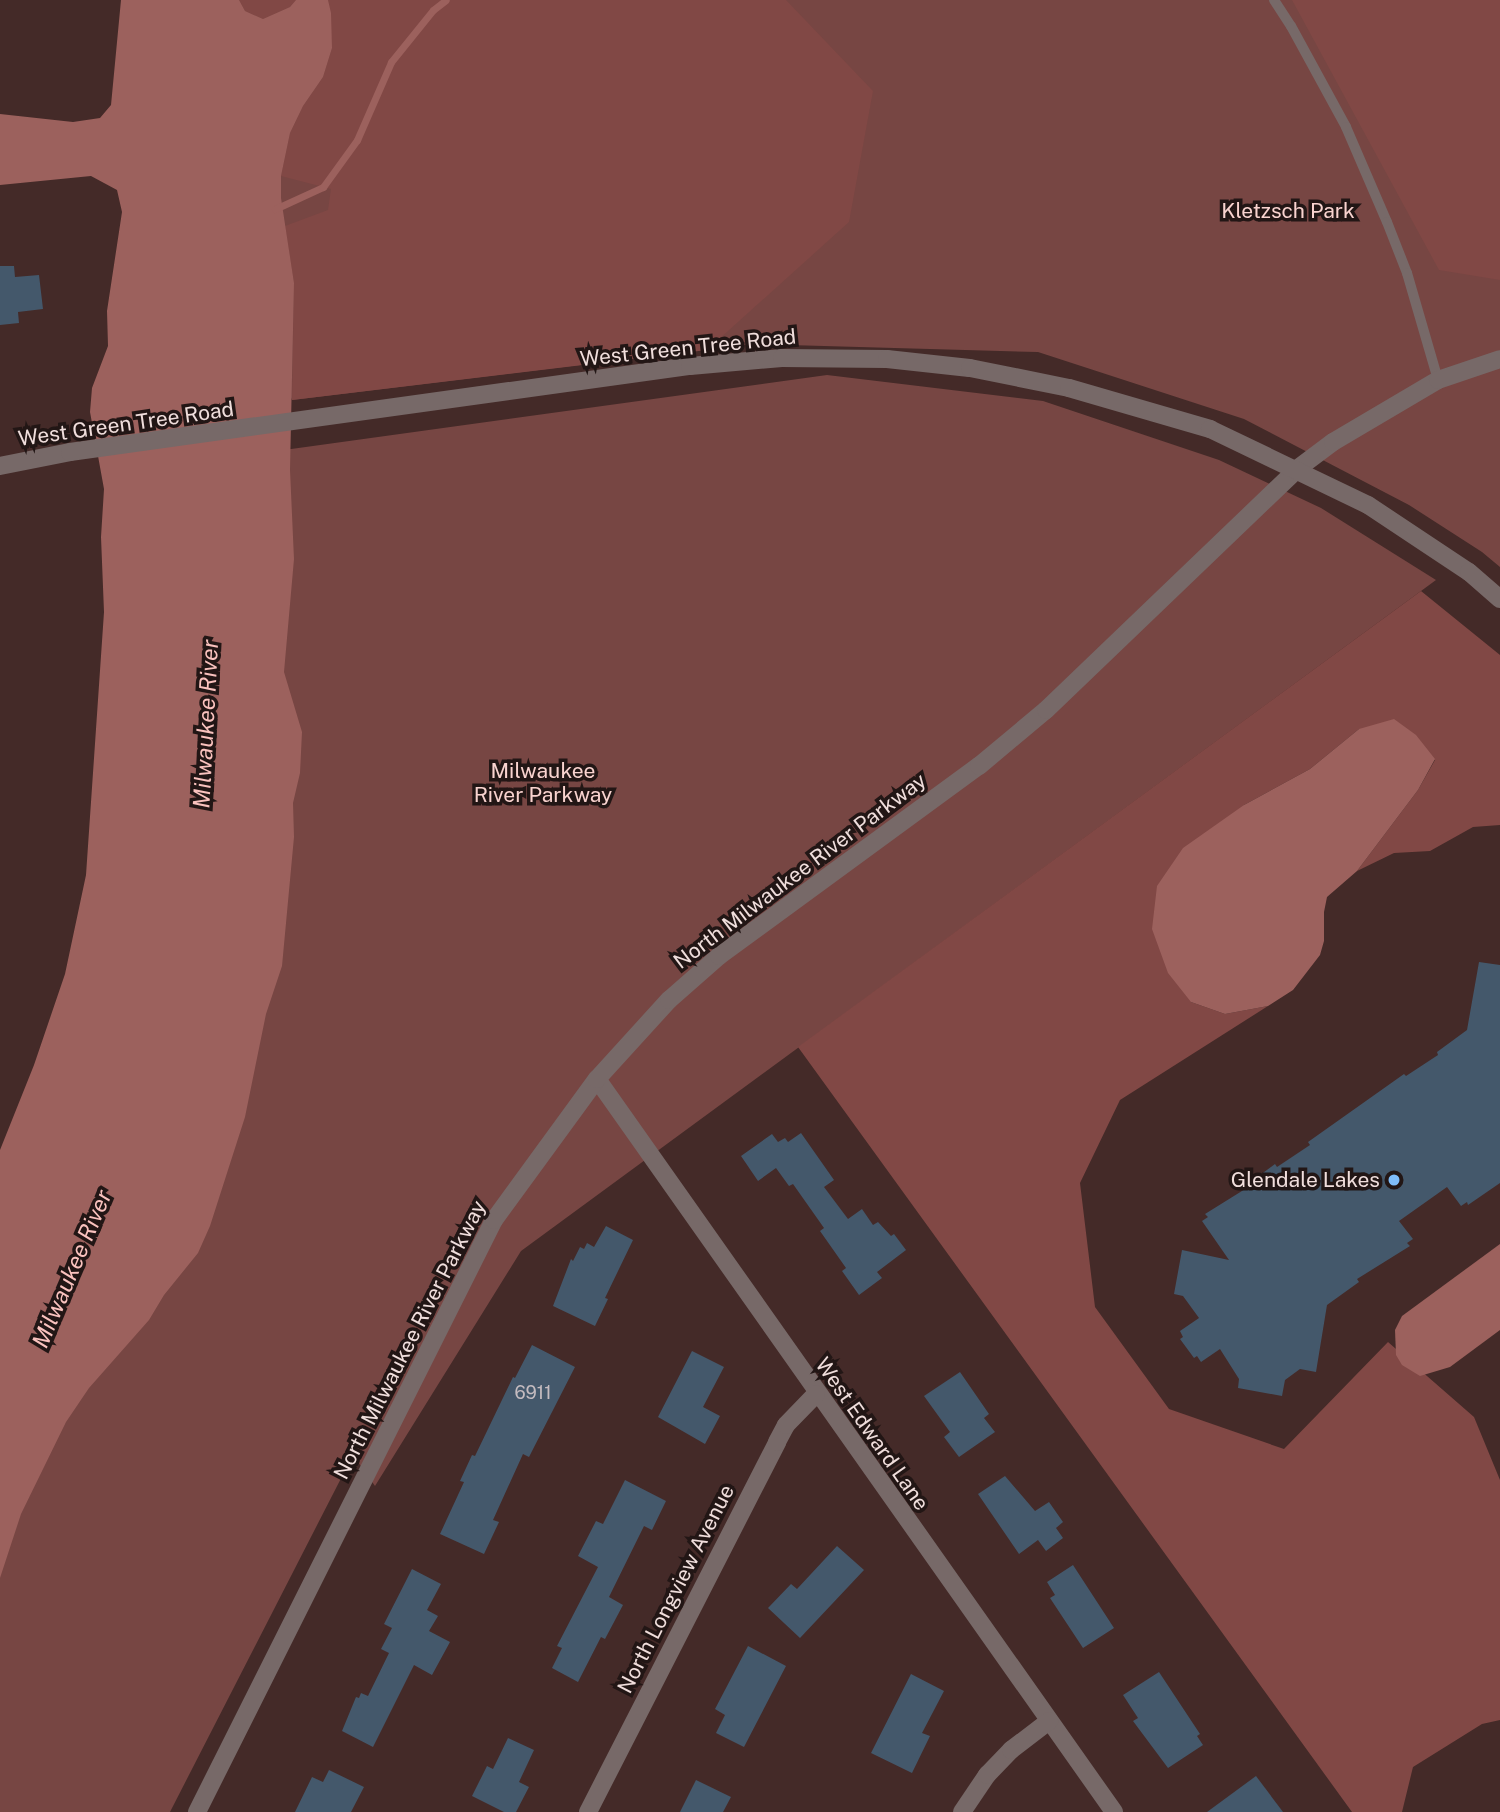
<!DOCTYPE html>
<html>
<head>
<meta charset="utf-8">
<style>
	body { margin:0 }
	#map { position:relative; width:1500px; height:1812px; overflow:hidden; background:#442a28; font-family:"Public Sans",sans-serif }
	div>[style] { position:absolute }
	.green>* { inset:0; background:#774643 }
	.forest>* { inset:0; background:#814845 }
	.water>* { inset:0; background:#9c615d }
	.stream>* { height:7px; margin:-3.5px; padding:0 3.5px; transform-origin:3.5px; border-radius:3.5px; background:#9c615d }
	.building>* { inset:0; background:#44586b }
	.service>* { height:10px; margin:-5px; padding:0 5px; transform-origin:5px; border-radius:5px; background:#776968 }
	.minor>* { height:18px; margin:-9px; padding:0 9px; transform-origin:9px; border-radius:9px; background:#776968 }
	.tertiary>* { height:18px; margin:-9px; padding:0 9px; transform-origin:9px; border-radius:9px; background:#776968 }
	.dots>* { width:19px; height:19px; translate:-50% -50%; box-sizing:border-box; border:4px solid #221615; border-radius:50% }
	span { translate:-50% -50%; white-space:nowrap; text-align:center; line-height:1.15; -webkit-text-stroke:7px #221615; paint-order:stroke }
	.number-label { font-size:18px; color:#c5bcc0 }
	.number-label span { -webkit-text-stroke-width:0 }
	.park-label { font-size:21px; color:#f9d3cf }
	.street-label { font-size:21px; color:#f0dedc }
	.poi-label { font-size:21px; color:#f0dedc }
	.right { translate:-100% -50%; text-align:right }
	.water-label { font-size:23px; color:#fac2be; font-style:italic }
</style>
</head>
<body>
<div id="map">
	<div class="green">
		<i style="clip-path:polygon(141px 0,1500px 0,1500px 567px,1482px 552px,1409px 505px,1244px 419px,1038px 352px,753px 344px,292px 400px)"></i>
		<i style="clip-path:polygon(827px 375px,1043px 401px,1219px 460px,1321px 508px,1436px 580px,521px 1251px,375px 1486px,353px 1455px,170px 1812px,0 1812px,0 1341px,284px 450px)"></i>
	</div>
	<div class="forest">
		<i style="clip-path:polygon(239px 0,296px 0,290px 7px,263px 19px,245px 11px)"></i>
		<i style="clip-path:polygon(328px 0,786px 0,873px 91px,849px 222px,707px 350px,292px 400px,294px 283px,285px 226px,328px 210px,331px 189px,281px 176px,290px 133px,303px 106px,323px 77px,332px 48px)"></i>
		<i style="clip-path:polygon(1292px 0,1500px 0,1500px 280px,1439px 270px)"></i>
		<i style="clip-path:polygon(1421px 591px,1500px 655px,1500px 825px,1473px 827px,1430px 851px,1394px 853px,1357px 871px,1418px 790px,1435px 760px,1359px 729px,1310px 769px,1244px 805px,1191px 1002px,1225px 1014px,1268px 1006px,1120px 1100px,1080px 1183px,1095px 1307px,1169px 1409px,1284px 1449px,1388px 1342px,1474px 1417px,1500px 1480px,1500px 1720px,1482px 1724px,1413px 1767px,1402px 1812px,1352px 1812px,798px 1047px)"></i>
	</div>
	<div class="water">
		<i style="clip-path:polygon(121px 0,239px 0,245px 11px,263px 19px,290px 7px,296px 0,328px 0,331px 13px,332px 48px,323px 77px,303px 106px,290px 133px,281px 176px,281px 198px,294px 283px,290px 470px,294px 559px,284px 672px,302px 732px,300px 773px,293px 803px,294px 837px,282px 966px,266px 1014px,245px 1117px,210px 1226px,198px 1253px,164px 1295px,149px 1320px,89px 1388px,66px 1422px,21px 1514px,0 1578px,0 1150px,34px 1065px,65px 974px,86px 875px,104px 612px,101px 537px,104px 489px,90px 412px,92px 388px,108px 346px,107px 311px,122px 212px,117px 190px,91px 176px,0 185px,0 114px,73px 122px,100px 118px,111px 105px)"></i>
		<i style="clip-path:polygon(1394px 719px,1416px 735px,1435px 759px,1418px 790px,1357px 871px,1327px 897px,1324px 912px,1324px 941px,1320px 955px,1293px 990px,1268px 1006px,1225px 1014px,1191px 1002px,1168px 973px,1152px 929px,1157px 886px,1183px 848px,1244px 805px,1310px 769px,1359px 729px)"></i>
		<i style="clip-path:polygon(1500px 1244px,1500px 1330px,1450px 1367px,1420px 1376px,1402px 1365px,1396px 1355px,1395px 1330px,1402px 1316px)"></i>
	</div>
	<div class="stream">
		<i style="left:275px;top:209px;width:53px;rotate:-24.6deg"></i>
		<i style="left:323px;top:187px;width:58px;rotate:-54.1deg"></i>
		<i style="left:357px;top:140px;width:85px;rotate:-66.4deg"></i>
		<i style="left:391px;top:62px;width:67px;rotate:-51.1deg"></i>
		<i style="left:433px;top:10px;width:16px;rotate:-38deg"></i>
	</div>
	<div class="building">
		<i style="clip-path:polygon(0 266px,14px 266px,15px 277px,39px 275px,43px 309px,18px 312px,19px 323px,0 325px)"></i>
		<i style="clip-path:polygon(1479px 962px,1500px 965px,1500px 1183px,1468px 1205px,1467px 1202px,1461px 1206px,1447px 1187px,1399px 1221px,1413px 1239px,1407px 1243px,1410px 1246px,1357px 1279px,1359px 1282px,1327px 1305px,1316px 1372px,1300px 1369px,1285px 1380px,1282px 1396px,1238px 1388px,1239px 1379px,1220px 1349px,1201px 1362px,1197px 1356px,1194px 1358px,1180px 1339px,1183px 1337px,1180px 1331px,1199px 1318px,1183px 1296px,1174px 1294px,1182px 1250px,1229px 1260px,1202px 1221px,1208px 1217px,1205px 1214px,1258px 1181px,1256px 1178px,1275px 1164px,1277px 1167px,1310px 1145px,1308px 1142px,1404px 1074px,1406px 1076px,1438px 1055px,1437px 1052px,1467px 1030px)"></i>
		<i style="clip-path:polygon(801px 1133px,834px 1180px,824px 1187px,848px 1219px,862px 1209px,873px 1225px,878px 1222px,891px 1236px,894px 1234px,906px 1250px,877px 1272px,882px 1278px,859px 1295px,842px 1271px,846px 1268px,820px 1231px,824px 1228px,793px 1184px,789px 1186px,776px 1168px,758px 1181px,741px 1156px,772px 1134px,778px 1142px,785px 1138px,788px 1142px)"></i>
		<i style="clip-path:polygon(606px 1226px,633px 1240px,605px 1298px,608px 1299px,595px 1326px,553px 1306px,571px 1259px,573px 1261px,580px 1247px,584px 1249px,587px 1243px,594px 1247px)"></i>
		<i style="clip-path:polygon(532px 1345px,575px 1367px,529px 1457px,523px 1454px,493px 1520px,499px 1522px,484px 1554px,440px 1534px,464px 1482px,460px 1481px,472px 1455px,475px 1456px,513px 1377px,515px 1378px)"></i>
		<i style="clip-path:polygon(692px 1351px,724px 1367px,703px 1407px,720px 1416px,705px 1444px,658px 1417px)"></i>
		<i style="clip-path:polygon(960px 1372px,989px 1414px,984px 1418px,995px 1432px,959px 1457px,944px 1437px,950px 1432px,924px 1396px)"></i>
		<i style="clip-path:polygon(1005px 1476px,1035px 1511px,1049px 1502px,1063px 1522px,1056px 1528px,1063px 1538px,1046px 1551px,1038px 1540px,1019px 1554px,978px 1494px)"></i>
		<i style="clip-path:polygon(625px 1480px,666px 1501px,652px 1530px,644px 1526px,609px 1597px,623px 1605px,605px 1639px,601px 1637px,578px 1682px,552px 1668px,562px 1648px,557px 1646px,598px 1567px,578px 1556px,596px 1521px,603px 1524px)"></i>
		<i style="clip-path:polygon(837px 1546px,864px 1570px,800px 1638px,768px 1608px,791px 1584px,797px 1589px)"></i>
		<i style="clip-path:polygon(1073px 1565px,1114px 1628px,1083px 1648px,1050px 1598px,1055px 1595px,1047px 1582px)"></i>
		<i style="clip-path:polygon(412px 1569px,441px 1584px,427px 1610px,438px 1616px,429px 1631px,450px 1642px,432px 1675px,414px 1665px,373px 1747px,342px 1731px,356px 1697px,359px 1698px,361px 1693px,368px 1696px,389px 1653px,381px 1649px,392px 1628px,384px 1624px)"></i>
		<i style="clip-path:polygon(748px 1646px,786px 1666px,744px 1747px,716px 1733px,725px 1715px,715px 1709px)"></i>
		<i style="clip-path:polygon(1159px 1672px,1200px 1734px,1197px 1736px,1203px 1745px,1168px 1768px,1133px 1721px,1138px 1718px,1123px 1695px)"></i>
		<i style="clip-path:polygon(911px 1674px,944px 1691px,922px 1733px,930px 1736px,912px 1773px,871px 1753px)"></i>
		<i style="clip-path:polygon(508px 1738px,534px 1750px,519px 1782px,529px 1787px,516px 1812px,504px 1812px,472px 1796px,487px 1766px,493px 1769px)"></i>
		<i style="clip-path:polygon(329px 1770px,364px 1787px,351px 1812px,295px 1812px,312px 1777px,323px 1782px)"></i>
		<i style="clip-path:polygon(1256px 1776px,1283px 1812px,1207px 1812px)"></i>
		<i style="clip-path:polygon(696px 1780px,731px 1797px,723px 1812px,680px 1812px)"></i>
	</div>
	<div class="service">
		<i style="left:1274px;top:0;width:31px;rotate:57deg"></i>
		<i style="left:1291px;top:26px;width:115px;rotate:61.4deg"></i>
		<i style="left:1346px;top:127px;width:103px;rotate:66.7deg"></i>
		<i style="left:1387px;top:222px;width:55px;rotate:68.6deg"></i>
		<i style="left:1407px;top:273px;width:111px;rotate:73.8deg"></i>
	</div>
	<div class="minor">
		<i style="left:597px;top:1079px;width:897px;rotate:54.8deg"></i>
		<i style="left:197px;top:1812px;width:662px;rotate:-63.36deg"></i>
		<i style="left:494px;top:1220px;width:175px;rotate:-53.9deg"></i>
		<i style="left:597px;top:1079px;width:107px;rotate:-47.7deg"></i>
		<i style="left:669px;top:1000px;width:67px;rotate:-41.3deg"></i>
		<i style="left:719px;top:956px;width:322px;rotate:-36.2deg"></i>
		<i style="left:979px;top:766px;width:87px;rotate:-39.9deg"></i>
		<i style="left:1046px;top:710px;width:348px;rotate:-43.8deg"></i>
		<i style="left:1297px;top:469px;width:45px;rotate:-36.9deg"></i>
		<i style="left:1333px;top:442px;width:122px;rotate:-30.6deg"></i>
		<i style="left:1438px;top:380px;width:65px;rotate:-18.7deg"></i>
		<i style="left:588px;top:1812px;width:415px;rotate:-62.9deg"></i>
		<i style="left:777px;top:1442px;width:19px;rotate:-62deg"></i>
		<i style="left:786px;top:1425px;width:43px;rotate:-45.9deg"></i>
		<i style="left:962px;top:1812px;width:45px;rotate:-56deg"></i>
		<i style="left:987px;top:1775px;width:35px;rotate:-46deg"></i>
		<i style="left:1011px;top:1750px;width:48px;rotate:-37.3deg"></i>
	</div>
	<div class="tertiary">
		<i style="left:0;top:466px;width:71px;rotate:-11.3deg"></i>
		<i style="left:70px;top:452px;width:626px;rotate:-7.9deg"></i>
		<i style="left:690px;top:366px;width:92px;rotate:-5deg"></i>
		<i style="left:782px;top:358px;width:105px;rotate:0.5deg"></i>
		<i style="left:887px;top:359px;width:83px;rotate:6.2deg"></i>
		<i style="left:970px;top:368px;width:101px;rotate:11.4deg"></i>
		<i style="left:1069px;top:388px;width:147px;rotate:16.2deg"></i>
		<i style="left:1210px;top:429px;width:175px;rotate:25.7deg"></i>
		<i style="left:1368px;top:505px;width:121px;rotate:33.6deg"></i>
		<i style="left:1469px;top:572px;width:41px;rotate:41.1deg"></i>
	</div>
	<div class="dots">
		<i style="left:1394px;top:1180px;background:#7fbdfa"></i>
	</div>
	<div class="number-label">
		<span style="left:533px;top:1393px">6911</span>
	</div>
	<div class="park-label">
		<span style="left:1288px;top:211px">Kletzsch Park</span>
		<span style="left:543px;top:783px">Milwaukee<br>River Parkway</span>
	</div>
	<div class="street-label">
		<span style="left:688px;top:348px;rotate:-6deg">West Green Tree Road</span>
		<span style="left:126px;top:424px;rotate:-8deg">West Green Tree Road</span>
		<span style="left:800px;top:871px;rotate:-37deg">North Milwaukee River Parkway</span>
		<span style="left:410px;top:1340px;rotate:-63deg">North Milwaukee River Parkway</span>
		<span style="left:872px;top:1434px;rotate:55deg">West Edward Lane</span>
		<span style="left:676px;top:1589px;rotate:-63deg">North Longview Avenue</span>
	</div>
	<div class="poi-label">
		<span class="right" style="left:1380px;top:1180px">Glendale Lakes</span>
	</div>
	<div class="water-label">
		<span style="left:206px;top:724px;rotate:-87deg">Milwaukee River</span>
		<span style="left:72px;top:1269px;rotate:-67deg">Milwaukee River</span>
	</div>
</div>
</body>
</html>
